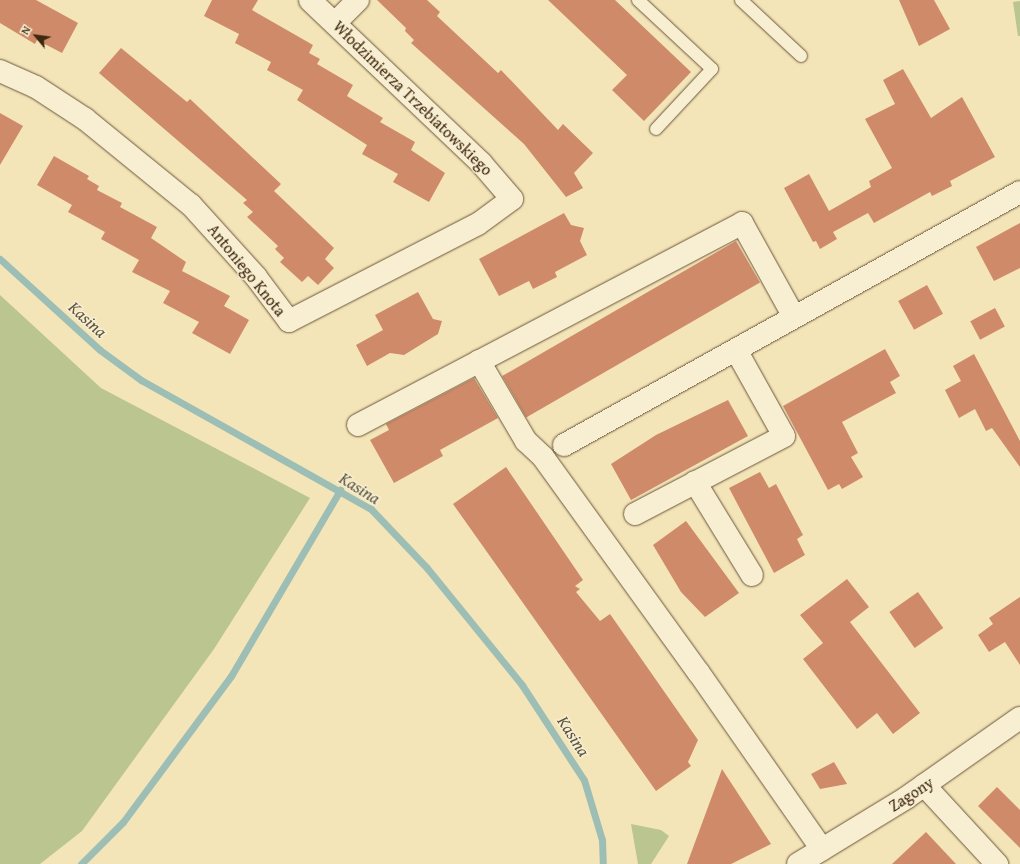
<!DOCTYPE html>
<html>
<head>
<meta charset="utf-8">
<style>
	body { margin:0 }
	#map { position:relative; width:1020px; height:864px; overflow:hidden; background:#f4e5b9; font-family:"Gentium Book Plus",serif }
	div>[style] { position:absolute }
	.green>* { inset:0; background:#bac590 }
	.stream>* { height:7px; margin:-3.5px; padding:0 3.5px; transform-origin:3.5px; border-radius:3.5px; background:#9dbeb5 }
	.building>* { inset:0; background:#cf8a6a; transform-origin:0 0 }
	.roads { filter:drop-shadow(0 0 1px #6b5638) drop-shadow(0 0 1px #6b5638) }
	.service>* { height:12px; margin:-6px; padding:0 6px; transform-origin:6px; border-radius:6px; background:#f8eed2 }
	.minor>* { height:22px; margin:-11px; padding:0 11px; transform-origin:11px; border-radius:11px; background:#f8eed2 }
	span { translate:-50% -50%; white-space:nowrap; text-align:center; line-height:1.15; -webkit-text-stroke:3px #f8eed2; paint-order:stroke }
	.street-label { font-size:16px; color:#3d270d }
	.water-label { font-size:17px; color:#5a543f; font-style:italic }
	.north { position:absolute; left:16px; top:16px; width:40px; height:40px; -webkit-text-stroke:3px #f8eed2; paint-order:stroke; rotate:299deg; font-size:11px; font-weight:700; line-height:16px; text-align:center; color:#3d270d }
	.north::after { content:''; display:block; margin:auto; width:14px; height:18px; background:#3d270d; clip-path:polygon(50% 0,100% 100%,50% 72%,0 100%) }
</style>
</head>
<body>
<div id="map">
	<div class="green">
		<i style="clip-path:polygon(1020px 1px,1020px 36px,1018px 36px,1013px 2px)"></i>
		<i style="clip-path:polygon(0 295px,101px 388px,310px 498px,214px 649px,82px 831px,40px 864px,0 864px)"></i>
		<i style="clip-path:polygon(631px 824px,661px 830px,669px 836px,651px 864px,638px 864px)"></i>
	</div>
	<div class="stream">
		<i style="left:0;top:259px;width:135px;rotate:42.3deg"></i>
		<i style="left:100px;top:350px;width:51px;rotate:36.2deg"></i>
		<i style="left:141px;top:380px;width:264px;rotate:29.3deg"></i>
		<i style="left:371px;top:509px;width:81px;rotate:46.5deg"></i>
		<i style="left:427px;top:568px;width:151px;rotate:50.9deg"></i>
		<i style="left:522px;top:685px;width:113px;rotate:56.9deg"></i>
		<i style="left:584px;top:780px;width:63px;rotate:73.3deg"></i>
		<i style="left:602px;top:840px;width:24px;rotate:88deg"></i>
		<i style="left:81px;top:864px;width:59px;rotate:-45deg"></i>
		<i style="left:123px;top:822px;width:182px;rotate:-53.5deg"></i>
		<i style="left:231px;top:676px;width:216px;rotate:-59.6deg"></i>
	</div>
	<div class="building">
		<i style="clip-path:polygon(0 0,36px 0,78px 23px,62px 53px,37px 40px,35px 44px,0 23px)"></i>
		<i style="clip-path:polygon(212px 0,258px 0,252px 10px,313px 45px,309px 53px,320px 59px,317px 64px,353px 85px,347px 96px,383px 118px,380px 122px,415px 142px,411px 150px,445px 173px,429px 202px,393px 182px,398px 174px,362px 154px,367px 145px,297px 100px,303px 90px,267px 70px,271px 62px,235px 43px,239px 34px,204px 16px)"></i>
		<i style="clip-path:polygon(377px 0,427px 0,440px 12px,437px 16px,498px 73px,501px 70px,558px 130px,563px 124px,593px 153px,574px 173px,583px 188px,566px 197px,524px 144px,411px 43px,414px 40px,405px 31px,406px 28px)"></i>
		<i style="clip-path:polygon(548px 0,615px 0,691px 72px,644px 121px,612px 90px,627px 75px)"></i>
		<i style="clip-path:polygon(899px 0,934px 0,950px 29px,919px 46px)"></i>
		<i style="clip-path:polygon(121px 48px,187px 102px,190px 99px,281px 184px,274px 191px,334px 248px,325px 259px,334px 268px,318px 285px,308px 276px,302px 282px,280px 262px,284px 258px,275px 249px,278px 246px,247px 217px,253px 212px,243px 203px,247px 200px,99px 73px)"></i>
		<i style="clip-path:polygon(903px 69px,931px 118px,962px 97px,995px 157px,950px 181px,952px 186px,932px 196px,930px 192px,874px 223px,868px 213px,833px 232px,837px 239px,820px 249px,816px 241px,813px 242px,784px 188px,809px 174px,829px 211px,871px 187px,869px 181px,892px 168px,865px 119px,895px 104px,883px 80px)"></i>
		<i style="clip-path:polygon(0 113px,23px 126px,0 165px)"></i>
		<i style="clip-path:polygon(54px 156px,89px 176px,87px 179px,99px 186px,97px 190px,122px 203px,120px 207px,157px 227px,151px 238px,186px 262px,182px 271px,230px 296px,224px 306px,249px 320px,230px 354px,192px 333px,199px 322px,163px 303px,170px 291px,132px 272px,139px 260px,101px 239px,105px 232px,68px 212px,72px 205px,37px 185px)"></i>
		<i style="clip-path:polygon(564px 213px,571px 225px,584px 228px,580px 241px,587px 255px,555px 272px,557px 277px,533px 289px,529px 281px,499px 296px,479px 259px)"></i>
		<i style="clip-path:polygon(1020px 223px,1020px 268px,994px 281px,976px 247px)"></i>
		<i style="left:736px;top:241px;width:48px;height:270px;rotate:60deg"></i>
		<i style="left:927px;top:285px;width:33px;height:33px;rotate:61deg"></i>
		<i style="clip-path:polygon(418px 292px,433px 319px,442px 321px,438px 334px,404px 355px,390px 353px,367px 366px,356px 345px,383px 330px,375px 315px)"></i>
		<i style="left:995px;top:308px;width:21px;height:28px;rotate:62deg"></i>
		<i style="clip-path:polygon(885px 349px,900px 376px,890px 382px,896px 393px,842px 422px,858px 453px,851px 457px,863px 477px,842px 489px,839px 484px,828px 490px,783px 406px)"></i>
		<i style="clip-path:polygon(974px 354px,1020px 441px,1020px 467px,992px 428px,986px 431px,975px 409px,959px 418px,945px 390px,961px 381px,953px 366px)"></i>
		<i style="clip-path:polygon(474px 378px,498px 418px,440px 450px,443px 456px,394px 483px,370px 440px,389px 430px,386px 424px)"></i>
		<i style="clip-path:polygon(728px 400px,748px 436px,631px 500px,611px 464px,656px 435px)"></i>
		<i style="clip-path:polygon(506px 467px,583px 580px,575px 586px,580px 589px,576px 592px,600px 621px,610px 614px,698px 740px,688px 762px,691px 766px,656px 791px,453px 504px)"></i>
		<i style="clip-path:polygon(760px 472px,769px 488px,776px 484px,803px 535px,797px 539px,805px 555px,774px 573px,729px 488px)"></i>
		<i style="clip-path:polygon(686px 521px,739px 593px,705px 617px,681px 592px,653px 545px)"></i>
		<i style="clip-path:polygon(847px 579px,869px 607px,850px 622px,920px 713px,893px 734px,877px 713px,857px 729px,803px 659px,823px 643px,800px 615px)"></i>
		<i style="left:918px;top:592px;width:44px;height:35px;rotate:55deg"></i>
		<i style="clip-path:polygon(1020px 597px,1020px 665px,1005px 642px,989px 652px,978px 635px,993px 624px,989px 618px)"></i>
		<i style="clip-path:polygon(834px 762px,847px 784px,820px 789px,811px 774px)"></i>
		<i style="clip-path:polygon(722px 769px,771px 844px,731px 864px,687px 864px)"></i>
		<i style="clip-path:polygon(997px 787px,1020px 810px,1020px 848px,978px 806px)"></i>
		<i style="clip-path:polygon(926px 832px,956px 864px,892px 864px)"></i>
	</div>
	<div class="roads">
		<div class="service">
			<i style="left:638px;top:0;width:101px;rotate:43deg"></i>
			<i style="left:712px;top:69px;width:82px;rotate:133deg"></i>
			<i style="left:741px;top:0;width:82px;rotate:43deg"></i>
		</div>
		<div class="minor">
			<i style="left:336px;top:22px;width:31px;rotate:-45deg"></i>
			<i style="left:0;top:71px;width:39px;rotate:24deg"></i>
			<i style="left:36px;top:87px;width:59px;rotate:33.1deg"></i>
			<i style="left:85px;top:119px;width:136px;rotate:39.1deg"></i>
			<i style="left:191px;top:205px;width:97px;rotate:47.9deg"></i>
			<i style="left:256px;top:277px;width:55px;rotate:53.1deg"></i>
			<i style="left:289px;top:321px;width:212px;rotate:-27.2deg"></i>
			<i style="left:478px;top:224px;width:42px;rotate:-36.3deg"></i>
			<i style="left:512px;top:199px;width:48px;rotate:-130.7deg"></i>
			<i style="left:481px;top:163px;width:236px;rotate:-136.4deg"></i>
			<i style="left:479px;top:361px;width:93px;rotate:59.6deg"></i>
			<i style="left:526px;top:441px;width:23px;rotate:43deg"></i>
			<i style="left:543px;top:457px;width:266px;rotate:54.2deg"></i>
			<i style="left:699px;top:673px;width:215px;rotate:55.1deg"></i>
			<i style="left:358px;top:425px;width:434px;rotate:-27.7deg"></i>
			<i style="left:742px;top:223px;width:107px;rotate:61deg"></i>
			<i style="left:564px;top:445px;width:521px;rotate:-29.02deg"></i>
			<i style="left:695px;top:482px;width:109px;rotate:58.5deg"></i>
			<i style="left:635px;top:514px;width:168px;rotate:-27.6deg"></i>
			<i style="left:784px;top:436px;width:98px;rotate:-119.2deg"></i>
			<i style="left:924px;top:785px;width:108px;rotate:47.3deg"></i>
			<i style="left:798px;top:864px;width:127px;rotate:-31.4deg"></i>
			<i style="left:906px;top:798px;width:139px;rotate:-35.1deg"></i>
		</div>
	</div>
	<div class="street-label">
		<span style="left:413px;top:98px;rotate:44deg">Włodzimierza Trzebiatowskiego</span>
		<span style="left:247px;top:270px;rotate:51deg">Antoniego Knota</span>
		<span style="left:911px;top:794px;rotate:-33deg">Zagony</span>
	</div>
	<div class="water-label">
		<span style="left:88px;top:319px;rotate:42deg">Kasina</span>
		<span style="left:360px;top:488px;rotate:32deg">Kasina</span>
		<span style="left:574px;top:736px;rotate:57deg">Kasina</span>
	</div>
	<div class="north">N</div>
</div>
</body>
</html>
